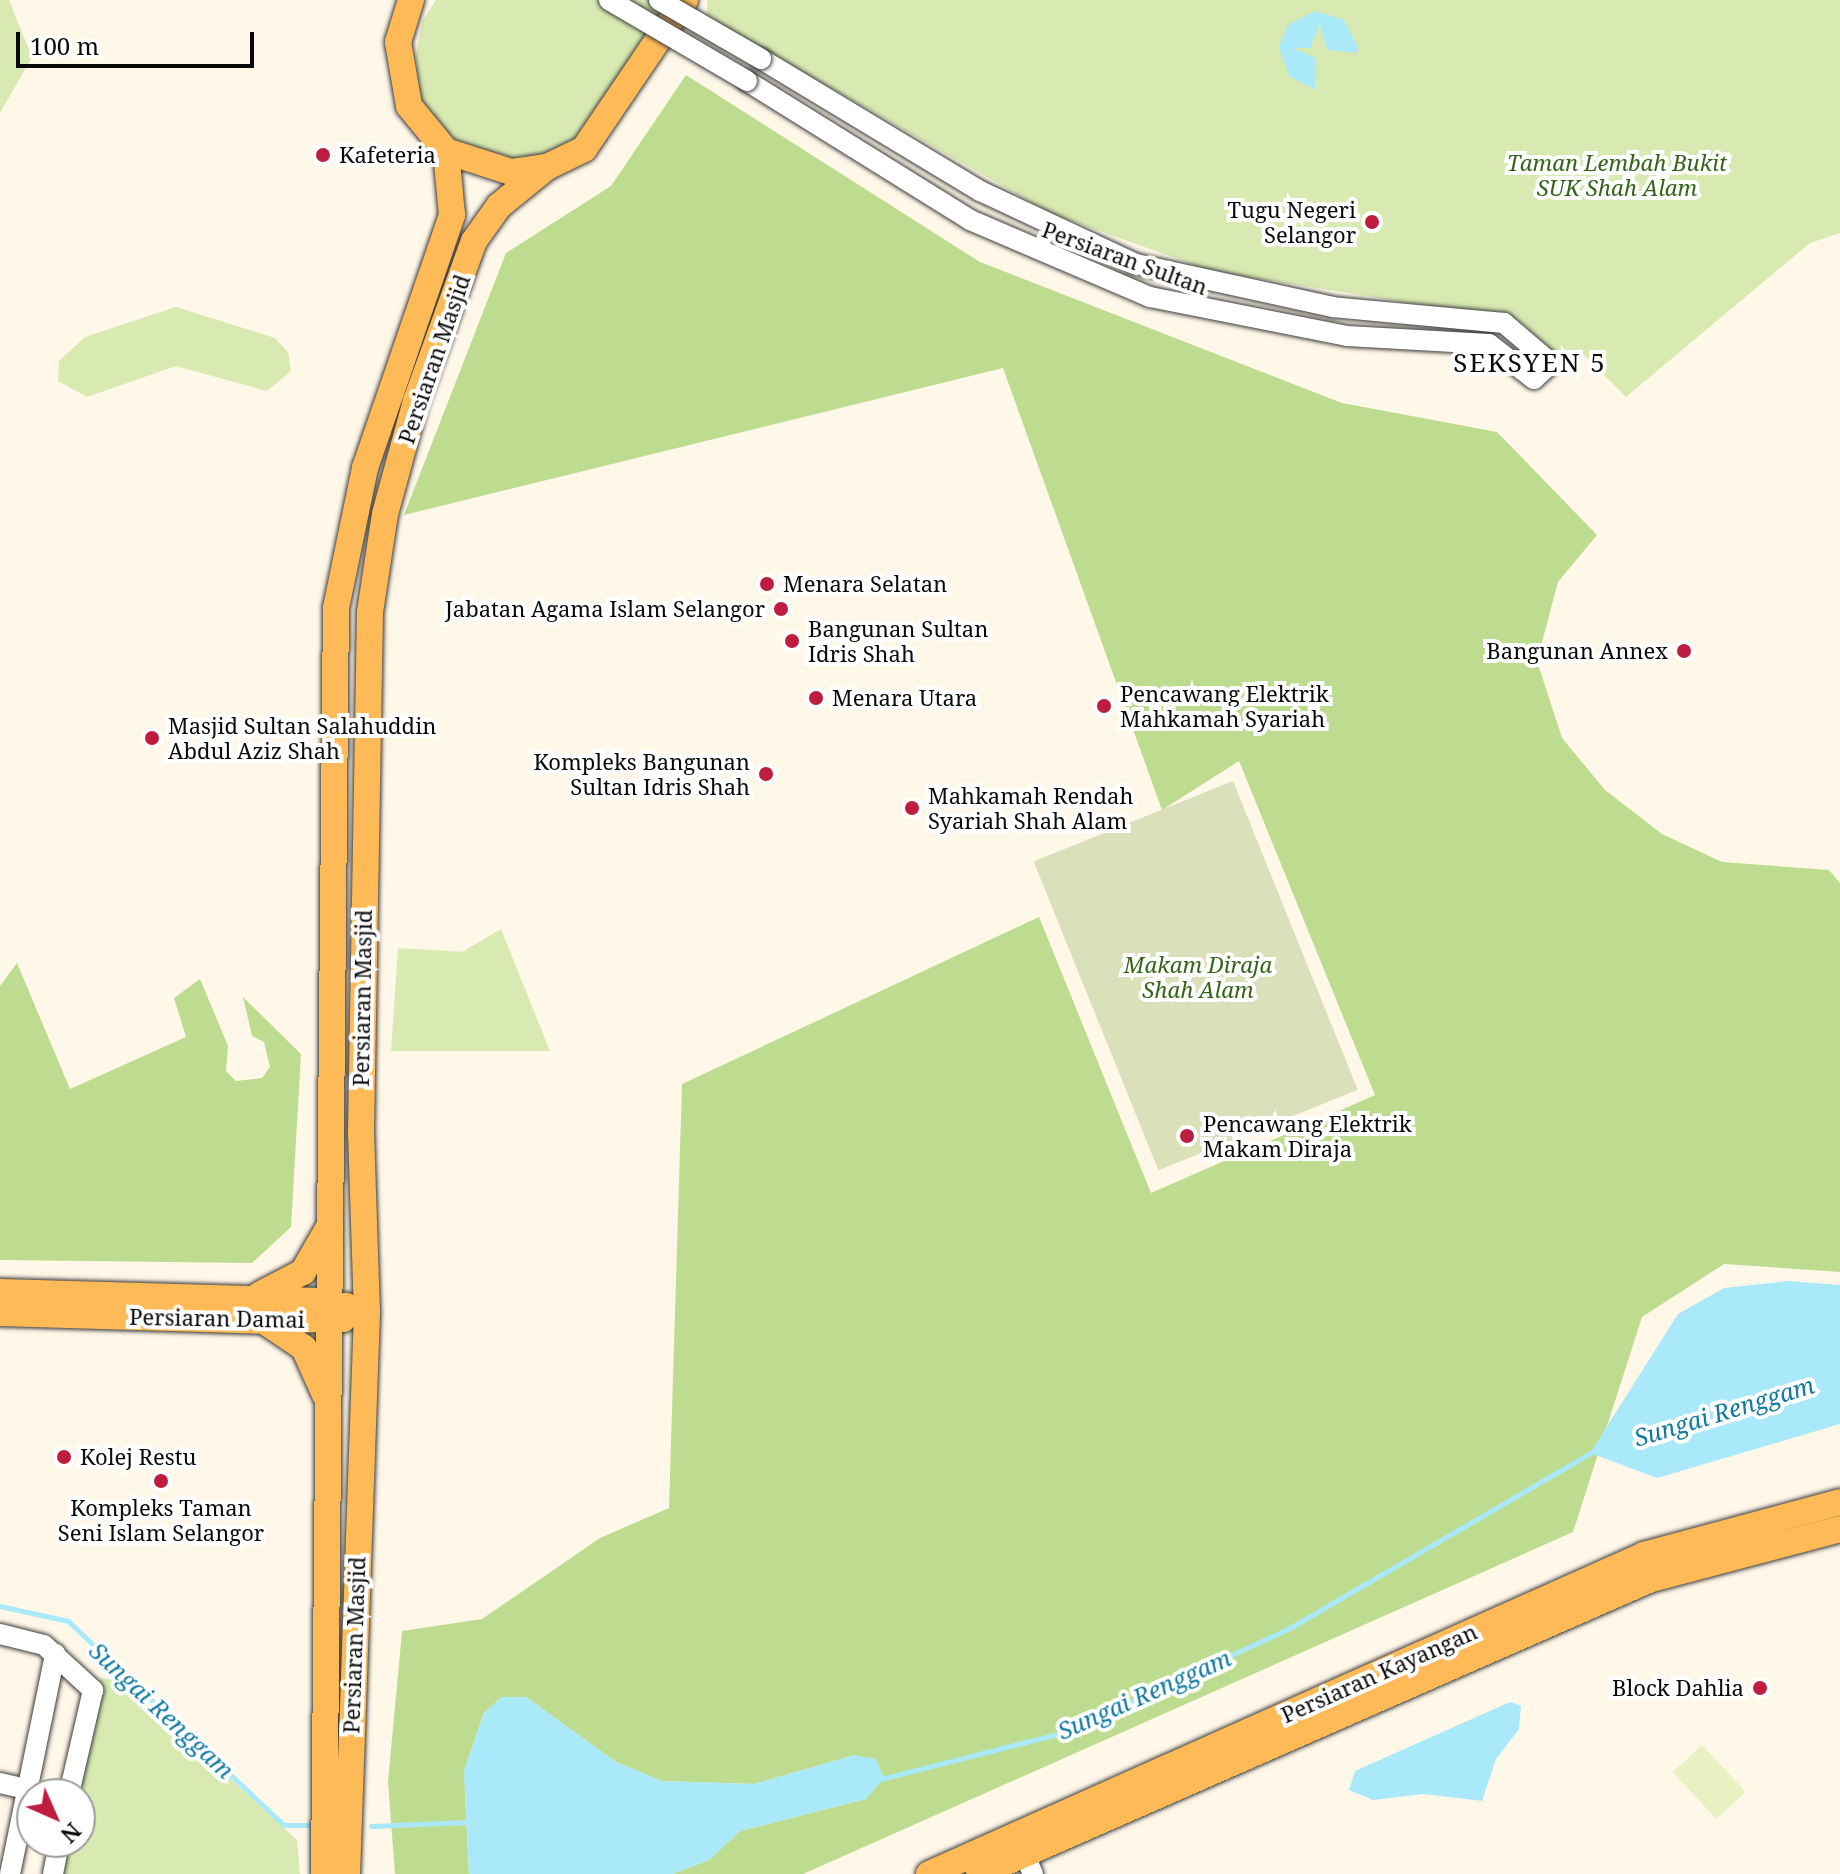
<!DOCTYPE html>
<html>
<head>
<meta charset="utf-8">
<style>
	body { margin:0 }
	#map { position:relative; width:1840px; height:1874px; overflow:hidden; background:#fff7e8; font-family:"Noto Serif",serif }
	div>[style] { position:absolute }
	.green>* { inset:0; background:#d8eab1 }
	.forest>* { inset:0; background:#bedc8f }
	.cemetery>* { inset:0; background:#dae0b9; transform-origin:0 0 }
	.pitch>* { inset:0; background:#e9f1c3; transform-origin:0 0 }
	.water>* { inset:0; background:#aae9f9 }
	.stream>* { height:5px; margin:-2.5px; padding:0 2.5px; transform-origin:2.5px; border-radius:2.5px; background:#aae9f9 }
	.roads { filter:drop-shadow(0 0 2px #3d3d3d) drop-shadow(0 0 2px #3d3d3d) }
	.minor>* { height:20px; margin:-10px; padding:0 10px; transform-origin:10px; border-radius:10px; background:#fff }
	.major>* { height:26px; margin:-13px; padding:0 13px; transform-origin:13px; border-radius:13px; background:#ffba58 }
	.bridges { filter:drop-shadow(0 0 2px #3d3d3d) drop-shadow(0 0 2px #3d3d3d) }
	.minor-bridge>* { height:20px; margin:-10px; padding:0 10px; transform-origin:10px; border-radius:10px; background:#fff }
	.dots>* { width:22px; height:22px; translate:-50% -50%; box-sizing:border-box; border:4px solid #fff; border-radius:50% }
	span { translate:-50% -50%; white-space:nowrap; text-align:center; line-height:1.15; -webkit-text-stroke:8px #fff; paint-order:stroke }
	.poi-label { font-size:22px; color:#0a0a0a }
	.left { translate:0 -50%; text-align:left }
	.right { translate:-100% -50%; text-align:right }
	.park-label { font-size:22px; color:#356419; font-style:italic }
	.street-label { font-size:22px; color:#0a0a0a }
	.water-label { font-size:24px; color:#1079a0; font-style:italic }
	.quarter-label { font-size:26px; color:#0a0a0a; letter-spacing:2px }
	.north { position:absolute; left:16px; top:1778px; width:80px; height:80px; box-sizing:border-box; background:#fff; border:2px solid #9d9d9d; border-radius:50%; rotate:135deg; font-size:22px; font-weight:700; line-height:32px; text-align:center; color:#0a0a0a }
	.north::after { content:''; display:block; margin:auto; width:28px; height:36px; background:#bf1d40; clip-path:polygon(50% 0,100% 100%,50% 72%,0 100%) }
	.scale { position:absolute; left:16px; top:32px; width:238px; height:36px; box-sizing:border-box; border:4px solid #0a0a0a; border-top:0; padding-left:10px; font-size:24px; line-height:28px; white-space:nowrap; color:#0a0a0a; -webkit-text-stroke:6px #fff; paint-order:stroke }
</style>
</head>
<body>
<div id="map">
	<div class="green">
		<i style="clip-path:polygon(0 0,9px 0,32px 57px,0 113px)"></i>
		<i style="clip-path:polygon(436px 0,679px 0,600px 126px,530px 164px,467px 149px,436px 123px,419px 94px,416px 56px,422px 22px)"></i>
		<i style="clip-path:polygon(707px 0,1840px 0,1840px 233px,1810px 243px,1626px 397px,1582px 353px,1569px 365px,1518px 320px,1211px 271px,1050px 213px,707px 17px)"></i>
		<i style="clip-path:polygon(176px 307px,275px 338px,288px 352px,291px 371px,267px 391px,176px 366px,87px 397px,58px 381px,59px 361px,85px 337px)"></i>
		<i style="clip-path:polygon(501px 929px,550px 1051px,391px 1051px,398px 948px,462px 952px)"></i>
		<i style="clip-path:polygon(102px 1678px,125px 1681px,297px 1840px,300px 1874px,49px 1874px,55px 1842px,80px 1842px,80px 1794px,64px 1794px,80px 1699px)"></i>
	</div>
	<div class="forest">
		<i style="clip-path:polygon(686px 75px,980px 262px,1342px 403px,1497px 432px,1597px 535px,1558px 582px,1537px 661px,1562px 738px,1605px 790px,1662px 834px,1722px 862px,1829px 870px,1840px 883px,1840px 1272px,1724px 1264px,1642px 1317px,1573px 1532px,803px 1874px,672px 1874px,709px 1860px,740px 1831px,866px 1799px,855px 1755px,754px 1784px,662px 1781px,616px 1762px,526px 1697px,502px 1697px,484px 1713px,464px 1771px,469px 1874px,395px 1874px,388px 1782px,402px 1631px,482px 1619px,600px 1538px,669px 1508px,682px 1084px,1039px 917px,1151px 1193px,1375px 1095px,1239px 761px,1162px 810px,1003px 368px,404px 515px,506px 253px,611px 186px)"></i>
		<i style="clip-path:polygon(17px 963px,70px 1089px,186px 1037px,174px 998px,200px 979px,228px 1046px,226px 1071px,236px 1081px,262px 1078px,270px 1067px,264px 1042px,252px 1036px,243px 997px,301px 1054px,291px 1227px,252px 1263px,0 1260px,0 986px)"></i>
	</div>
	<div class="cemetery">
		<i style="left:1233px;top:781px;width:333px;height:215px;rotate:68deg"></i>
	</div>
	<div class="pitch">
		<i style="left:1702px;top:1745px;width:64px;height:40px;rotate:47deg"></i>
	</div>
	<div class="water">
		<i style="clip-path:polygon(1315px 11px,1344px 20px,1358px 47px,1358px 53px,1327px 50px,1320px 24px,1310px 48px,1293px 48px,1316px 58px,1315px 90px,1289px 76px,1279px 47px,1288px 25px)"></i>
		<i style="clip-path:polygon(1788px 1281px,1840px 1285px,1840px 1424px,1657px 1478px,1590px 1453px,1678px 1314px,1724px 1288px)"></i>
		<i style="clip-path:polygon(502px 1697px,526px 1697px,616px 1762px,662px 1781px,754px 1784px,855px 1755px,876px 1759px,884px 1778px,866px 1799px,740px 1831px,709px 1860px,672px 1874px,469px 1874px,464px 1771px,484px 1713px)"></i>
		<i style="clip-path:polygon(1510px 1702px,1521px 1706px,1519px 1729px,1496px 1759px,1482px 1801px,1424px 1794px,1373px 1800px,1349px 1790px,1355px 1771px)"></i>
	</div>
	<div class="stream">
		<i style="left:0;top:1606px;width:70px;rotate:12.4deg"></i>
		<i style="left:68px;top:1621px;width:297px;rotate:43.4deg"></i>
		<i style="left:284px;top:1825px;width:31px"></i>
		<i style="left:877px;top:1780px;width:194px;rotate:-14.3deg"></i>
		<i style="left:1065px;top:1732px;width:246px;rotate:-24.8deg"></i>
		<i style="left:1288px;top:1629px;width:354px;rotate:-30.2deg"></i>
		<i style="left:371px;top:1826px;width:97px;rotate:-2.4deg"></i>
	</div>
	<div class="roads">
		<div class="minor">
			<i style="left:747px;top:81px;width:263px;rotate:31.9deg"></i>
			<i style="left:970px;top:220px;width:196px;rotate:23.2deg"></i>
			<i style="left:1150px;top:297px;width:201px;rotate:11.2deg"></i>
			<i style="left:1347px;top:336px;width:142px;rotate:3.2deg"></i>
			<i style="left:1489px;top:344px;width:57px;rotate:37.9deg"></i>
			<i style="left:1534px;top:379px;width:23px;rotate:-43deg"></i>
			<i style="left:1551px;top:363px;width:62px;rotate:-139.6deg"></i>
			<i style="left:1504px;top:323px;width:172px;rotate:-174.7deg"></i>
			<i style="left:1333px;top:307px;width:202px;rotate:-167.7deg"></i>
			<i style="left:1136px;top:264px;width:172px;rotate:-154.9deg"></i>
			<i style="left:980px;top:191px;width:256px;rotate:-148.9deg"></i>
			<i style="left:0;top:1634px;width:45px;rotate:14deg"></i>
			<i style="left:44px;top:1645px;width:67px;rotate:42.6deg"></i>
			<i style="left:93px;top:1690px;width:107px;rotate:103deg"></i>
			<i style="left:0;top:1783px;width:28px;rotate:13deg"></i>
			<i style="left:1024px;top:1853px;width:23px;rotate:67deg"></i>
			<i style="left:10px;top:1874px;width:225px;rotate:-78.4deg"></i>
			<i style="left:53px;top:1874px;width:33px;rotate:-79deg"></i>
		</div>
		<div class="major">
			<i style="left:411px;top:0;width:44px;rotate:107.2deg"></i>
			<i style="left:398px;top:42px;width:65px;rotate:80.2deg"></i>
			<i style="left:409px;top:106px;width:58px;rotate:50.6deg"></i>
			<i style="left:446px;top:151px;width:68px;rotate:17.9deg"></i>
			<i style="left:511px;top:172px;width:36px;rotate:-8deg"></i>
			<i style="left:547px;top:167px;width:41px;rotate:-25.9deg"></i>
			<i style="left:584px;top:149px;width:180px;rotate:-55.9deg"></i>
			<i style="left:0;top:1292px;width:319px;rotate:1.6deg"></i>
			<i style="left:319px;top:1301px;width:30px;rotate:37deg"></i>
			<i style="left:259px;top:1295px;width:50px;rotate:-27.6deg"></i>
			<i style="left:303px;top:1272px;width:54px;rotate:-60.1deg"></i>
			<i style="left:0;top:1313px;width:264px;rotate:1.7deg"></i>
			<i style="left:264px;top:1321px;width:55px;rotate:-2.1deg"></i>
			<i style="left:319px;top:1319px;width:30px;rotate:-26deg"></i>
			<i style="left:264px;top:1321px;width:48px;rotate:34deg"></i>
			<i style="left:304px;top:1348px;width:51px;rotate:65.9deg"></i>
			<i style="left:324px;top:1874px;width:1266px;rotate:-89.46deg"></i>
			<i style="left:336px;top:608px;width:143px;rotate:-78.3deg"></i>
			<i style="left:365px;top:468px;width:268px;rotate:-71deg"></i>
			<i style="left:452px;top:215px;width:64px;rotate:-95.4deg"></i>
			<i style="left:347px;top:1874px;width:561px;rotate:-87.96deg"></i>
			<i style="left:367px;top:1313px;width:180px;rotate:-91.9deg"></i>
			<i style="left:361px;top:1133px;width:521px;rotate:-89.01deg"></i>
			<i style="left:370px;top:612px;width:99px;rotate:-81.3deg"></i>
			<i style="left:385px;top:514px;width:117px;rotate:-74.7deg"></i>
			<i style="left:416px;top:401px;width:170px;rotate:-70.1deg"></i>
			<i style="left:474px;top:241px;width:43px;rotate:-54.5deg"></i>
			<i style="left:499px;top:206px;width:62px;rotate:-39.1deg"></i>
			<i style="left:929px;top:1874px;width:783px;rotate:-24.04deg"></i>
			<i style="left:1644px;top:1555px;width:203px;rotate:-15.1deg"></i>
			<i style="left:979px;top:1874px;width:734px;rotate:-23.7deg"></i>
			<i style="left:1651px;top:1579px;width:196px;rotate:-14.8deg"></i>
		</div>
	</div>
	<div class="bridges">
		<div class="minor-bridge">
			<i style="left:609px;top:0;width:160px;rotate:30.4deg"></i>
			<i style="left:659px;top:0;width:118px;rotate:30deg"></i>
		</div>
	</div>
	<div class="dots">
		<i style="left:323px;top:155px;background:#bf1d40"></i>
		<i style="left:1372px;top:222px;background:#bf1d40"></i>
		<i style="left:767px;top:584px;background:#bf1d40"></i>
		<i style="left:781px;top:609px;background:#bf1d40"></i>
		<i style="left:792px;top:641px;background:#bf1d40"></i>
		<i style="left:1684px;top:651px;background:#bf1d40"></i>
		<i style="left:816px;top:698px;background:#bf1d40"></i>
		<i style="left:1104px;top:706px;background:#bf1d40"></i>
		<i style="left:152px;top:738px;background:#bf1d40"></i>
		<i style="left:766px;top:774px;background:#bf1d40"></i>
		<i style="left:912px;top:808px;background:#bf1d40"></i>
		<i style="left:1187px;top:1136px;background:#bf1d40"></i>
		<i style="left:64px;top:1457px;background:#bf1d40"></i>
		<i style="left:161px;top:1481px;background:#bf1d40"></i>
		<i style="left:1760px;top:1688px;background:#bf1d40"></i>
	</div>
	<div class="poi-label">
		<span class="left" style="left:339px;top:155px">Kafeteria</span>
		<span class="right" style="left:1356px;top:222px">Tugu Negeri<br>Selangor</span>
		<span class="left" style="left:783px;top:584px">Menara Selatan</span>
		<span class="right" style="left:765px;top:609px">Jabatan Agama Islam Selangor</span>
		<span class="left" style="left:808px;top:641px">Bangunan Sultan<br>Idris Shah</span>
		<span class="right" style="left:1668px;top:651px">Bangunan Annex</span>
		<span class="left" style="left:1120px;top:706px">Pencawang Elektrik<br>Mahkamah Syariah</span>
		<span class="left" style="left:832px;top:698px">Menara Utara</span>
		<span class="left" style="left:168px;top:738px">Masjid Sultan Salahuddin<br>Abdul Aziz Shah</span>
		<span class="right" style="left:750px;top:774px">Kompleks Bangunan<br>Sultan Idris Shah</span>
		<span class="left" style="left:928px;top:808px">Mahkamah Rendah<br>Syariah Shah Alam</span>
		<span class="left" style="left:1203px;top:1136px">Pencawang Elektrik<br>Makam Diraja</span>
		<span class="left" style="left:80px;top:1457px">Kolej Restu</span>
		<span style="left:161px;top:1520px">Kompleks Taman<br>Seni Islam Selangor</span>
		<span class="right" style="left:1744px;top:1688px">Block Dahlia</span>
	</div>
	<div class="park-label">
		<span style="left:1617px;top:175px">Taman Lembah Bukit<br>SUK Shah Alam</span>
		<span style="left:1198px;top:977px">Makam Diraja<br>Shah Alam</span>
	</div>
	<div class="street-label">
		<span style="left:1125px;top:258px;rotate:20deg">Persiaran Sultan</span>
		<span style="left:434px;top:359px;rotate:-71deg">Persiaran Masjid</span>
		<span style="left:362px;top:998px;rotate:-89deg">Persiaran Masjid</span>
		<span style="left:217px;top:1318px;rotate:1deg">Persiaran Damai</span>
		<span style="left:354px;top:1645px;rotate:-88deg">Persiaran Masjid</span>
		<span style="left:1379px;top:1673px;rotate:-24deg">Persiaran Kayangan</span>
	</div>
	<div class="water-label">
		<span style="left:1724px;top:1411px;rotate:-17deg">Sungai Renggam</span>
		<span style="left:1144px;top:1694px;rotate:-24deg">Sungai Renggam</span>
		<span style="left:162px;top:1710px;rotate:43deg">Sungai Renggam</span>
	</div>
	<div class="quarter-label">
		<span style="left:1530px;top:363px">SEKSYEN 5</span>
	</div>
	<div class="north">N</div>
	<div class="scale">100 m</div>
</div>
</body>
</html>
